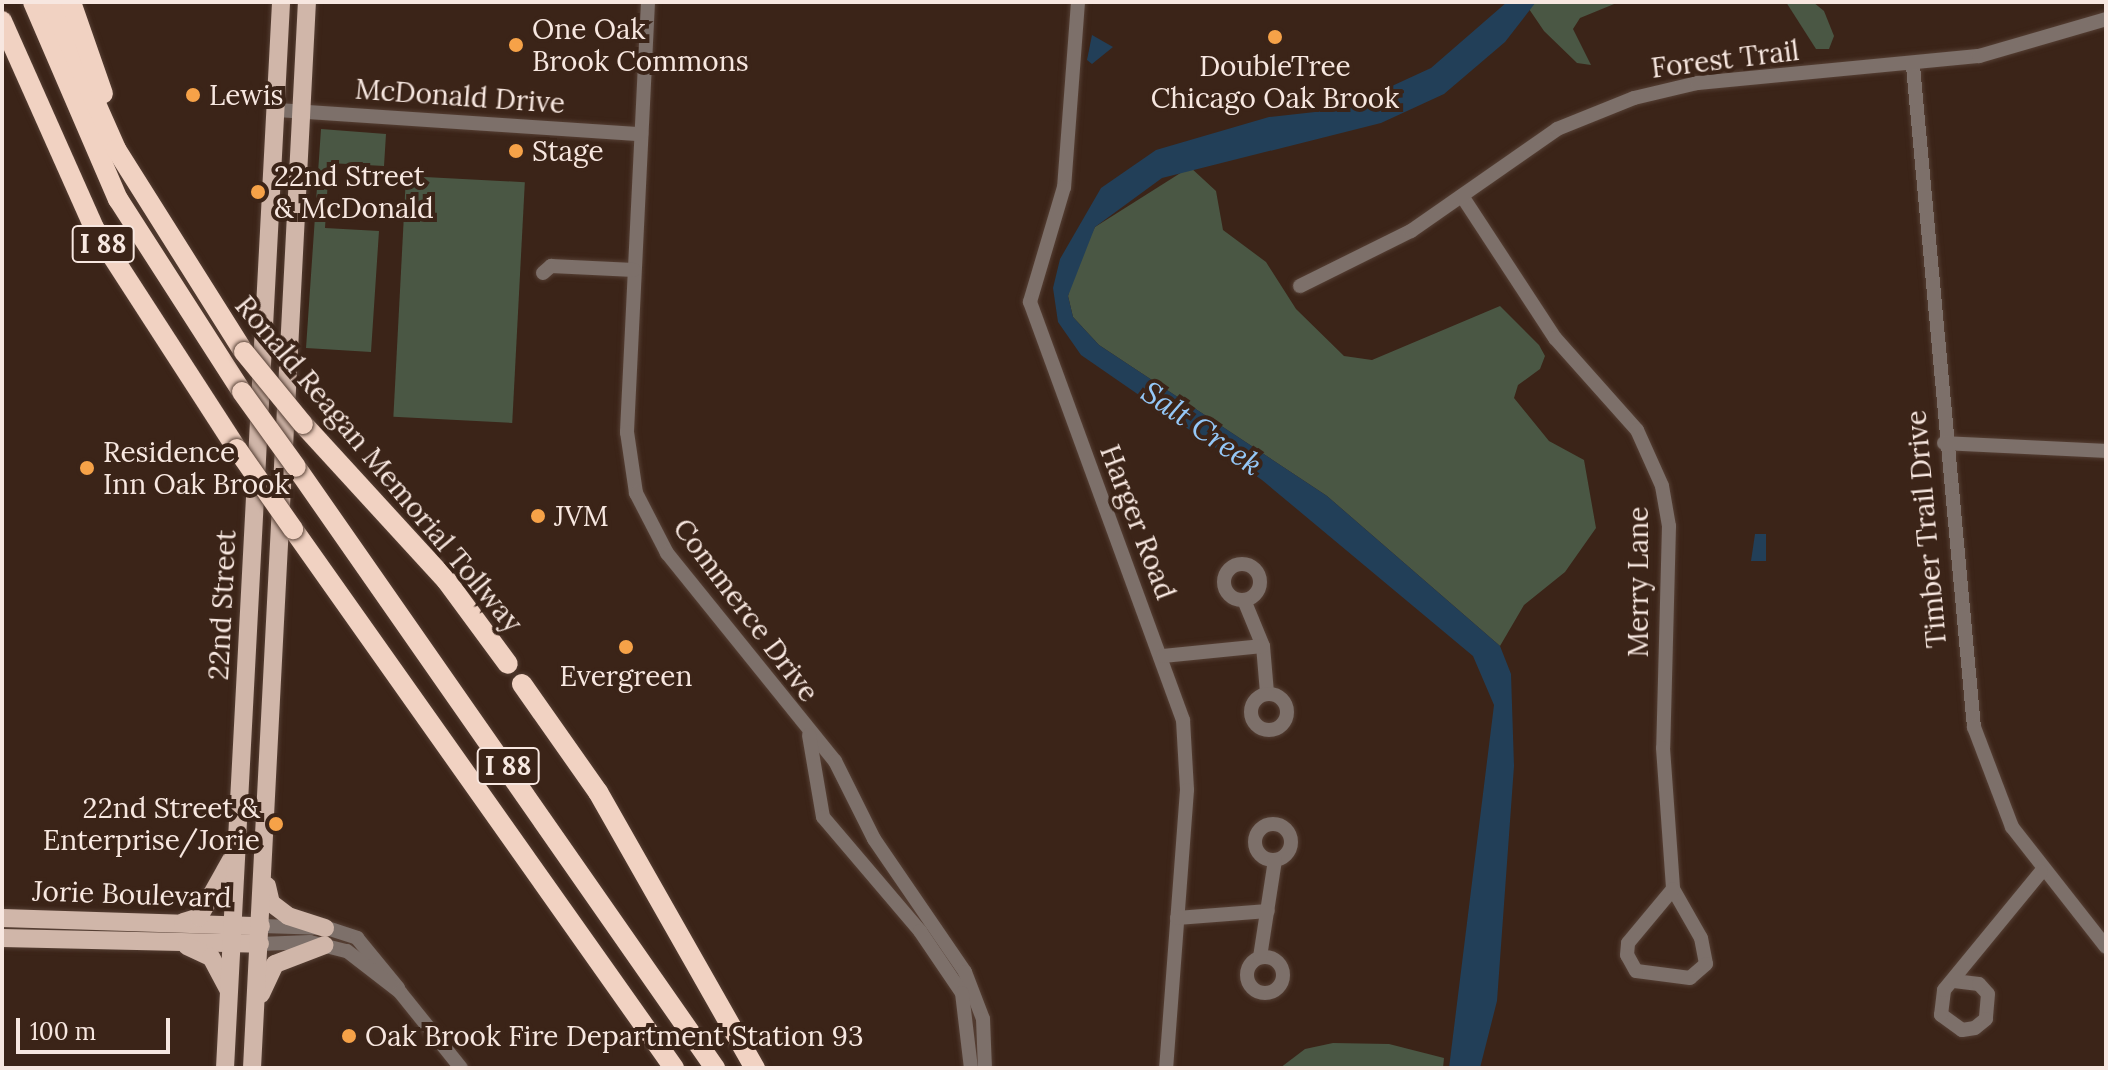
<!DOCTYPE html>
<html>
<head>
<meta charset="utf-8">
<style>
	body { margin:0 }
	#map { position:relative; width:2108px; height:1070px; overflow:hidden; background:#3b2418; font-family:Lora,serif }
	div>[style] { position:absolute }
	.green>* { inset:0; background:#4a5744; transform-origin:0 0 }
	.water>* { inset:0; background:#223f58 }
	.roads { filter:drop-shadow(0 0 2px #553f34) drop-shadow(0 0 2px #553f34) }
	.minor>* { height:14px; margin:-7px; padding:0 7px; transform-origin:7px; border-radius:7px; background:#7d706a }
	.minor>.ring { margin:-7px; padding:0; box-sizing:content-box; background:none; border:14px solid #7d706a; border-radius:50% }
	.major>* { height:18px; margin:-9px; padding:0 9px; transform-origin:9px; border-radius:9px; background:#d0b6a9 }
	.highway>* { height:20px; margin:-10px; padding:0 10px; transform-origin:10px; border-radius:10px; background:#f1d2c2 }
	.bridges { filter:drop-shadow(0 0 2px #553f34) drop-shadow(0 0 2px #553f34) }
	.highway-bridge>* { height:20px; margin:-10px; padding:0 10px; transform-origin:10px; border-radius:10px; background:#f1d2c2 }
	.dots>* { width:22px; height:22px; translate:-50% -50%; box-sizing:border-box; border:4px solid #3b2418; border-radius:50% }
	span { translate:-50% -50%; white-space:nowrap; text-align:center; line-height:1.15; -webkit-text-stroke:8px #3b2418; paint-order:stroke }
	.shield-label span { padding:2px 6px; background:#3b2418; border:2px solid; border-radius:6px; -webkit-text-stroke-width:0 }
	.shield-label { font-size:26px; color:#f7e7e0; font-weight:700 }
	.poi-label { font-size:28px; color:#f7e7e0 }
	.left { translate:0 -50%; text-align:left }
	.right { translate:-100% -50%; text-align:right }
	.street-label { font-size:28px; color:#f7e7e0 }
	.water-label { font-size:30px; color:#95c8f8; font-style:italic }
	.frame { position:absolute; inset:0; border:4px solid #f7e7e0; pointer-events:none }
	.scale { position:absolute; left:16px; top:1018px; width:154px; height:36px; box-sizing:border-box; border:4px solid #f7e7e0; border-top:0; padding-left:10px; font-size:24px; line-height:28px; white-space:nowrap; color:#f7e7e0; -webkit-text-stroke:6px #3b2418; paint-order:stroke }
</style>
</head>
<body>
<div id="map">
	<div class="green">
		<i style="clip-path:polygon(1536px 2px,1619px 2px,1580px 18px,1573px 29px,1591px 65px,1577px 63px,1544px 31px,1529px 9px)"></i>
		<i style="clip-path:polygon(1786px 2px,1813px 2px,1824px 11px,1834px 36px,1829px 49px,1816px 49px)"></i>
		<i style="clip-path:polygon(321px 129px,386px 134px,384px 166px,329px 163px,325px 228px,379px 231px,371px 352px,306px 348px)"></i>
		<i style="clip-path:polygon(1190px 167px,1216px 191px,1223px 230px,1266px 262px,1296px 309px,1344px 356px,1372px 360px,1500px 306px,1539px 345px,1545px 356px,1540px 369px,1518px 385px,1514px 398px,1549px 441px,1584px 460px,1596px 528px,1565px 572px,1524px 605px,1500px 646px,1327px 496px,1099px 345px,1073px 317px,1068px 296px,1076px 264px,1095px 227px)"></i>
		<i style="left:406px;top:176px;width:119px;height:241px;rotate:3deg"></i>
		<i style="clip-path:polygon(1333px 1043px,1389px 1044px,1444px 1058px,1443px 1068px,1280px 1068px,1305px 1049px)"></i>
	</div>
	<div class="water">
		<i style="clip-path:polygon(1507px 2px,1536px 2px,1505px 42px,1444px 94px,1381px 123px,1162px 178px,1095px 227px,1068px 296px,1073px 317px,1099px 345px,1327px 496px,1500px 646px,1511px 674px,1514px 766px,1497px 1001px,1480px 1068px,1449px 1068px,1494px 705px,1473px 656px,1262px 480px,1081px 355px,1058px 322px,1053px 288px,1060px 259px,1101px 188px,1156px 150px,1269px 117px,1342px 109px,1431px 68px)"></i>
		<i style="clip-path:polygon(1092px 35px,1113px 47px,1092px 64px,1087px 60px)"></i>
		<i style="clip-path:polygon(1755px 534px,1766px 534px,1766px 561px,1751px 561px)"></i>
	</div>
	<div class="roads">
		<div class="minor">
			<i style="left:648px;top:2px;width:431px;rotate:92.8deg"></i>
			<i style="left:627px;top:432px;width:62px;rotate:81.6deg"></i>
			<i style="left:636px;top:493px;width:68px;rotate:62.7deg"></i>
			<i style="left:667px;top:553px;width:267px;rotate:51.1deg"></i>
			<i style="left:835px;top:761px;width:87px;rotate:63.4deg"></i>
			<i style="left:874px;top:839px;width:161px;rotate:55.6deg"></i>
			<i style="left:965px;top:972px;width:50px;rotate:69deg"></i>
			<i style="left:983px;top:1019px;width:49px;rotate:87.7deg"></i>
			<i style="left:1078px;top:2px;width:186px;rotate:94.3deg"></i>
			<i style="left:1064px;top:187px;width:120px;rotate:106.5deg"></i>
			<i style="left:1030px;top:302px;width:445px;rotate:69.9deg"></i>
			<i style="left:1183px;top:720px;width:70px;rotate:86.7deg"></i>
			<i style="left:1187px;top:790px;width:279px;rotate:94.3deg"></i>
			<i style="left:1913px;top:66px;width:664px;rotate:84.73deg"></i>
			<i style="left:1974px;top:727px;width:107px;rotate:69.2deg"></i>
			<i style="left:2012px;top:827px;width:152px;rotate:51.9deg"></i>
			<i style="left:277px;top:110px;width:365px;rotate:3.8deg"></i>
			<i style="left:1462px;top:196px;width:170px;rotate:56.8deg"></i>
			<i style="left:1555px;top:338px;width:123px;rotate:48.3deg"></i>
			<i style="left:1637px;top:430px;width:61px;rotate:65.9deg"></i>
			<i style="left:1662px;top:486px;width:41px;rotate:80.1deg"></i>
			<i style="left:1669px;top:526px;width:222px;rotate:91.5deg"></i>
			<i style="left:1663px;top:748px;width:141px;rotate:85.9deg"></i>
			<i style="left:1673px;top:889px;width:56px;rotate:60.3deg"></i>
			<i style="left:1701px;top:938px;width:26px;rotate:79deg"></i>
			<i style="left:1706px;top:964px;width:21px;rotate:139deg"></i>
			<i style="left:1690px;top:978px;width:54px;rotate:-172.6deg"></i>
			<i style="left:1636px;top:971px;width:18px;rotate:-119deg"></i>
			<i style="left:1627px;top:955px;width:12px;rotate:-85deg"></i>
			<i style="left:1628px;top:943px;width:70px;rotate:-50.2deg"></i>
			<i style="left:543px;top:273px;width:11px;rotate:-41deg"></i>
			<i style="left:551px;top:266px;width:83px;rotate:2.8deg"></i>
			<i style="left:1300px;top:286px;width:124px;rotate:-26.4deg"></i>
			<i style="left:1411px;top:231px;width:178px;rotate:-34.9deg"></i>
			<i style="left:1557px;top:129px;width:83px;rotate:-21.9deg"></i>
			<i style="left:1634px;top:98px;width:65px;rotate:-13.4deg"></i>
			<i style="left:1697px;top:83px;width:283px;rotate:-5.5deg"></i>
			<i style="left:1979px;top:56px;width:132px;rotate:-16.2deg"></i>
			<i style="left:1944px;top:443px;width:162px;rotate:2.8deg"></i>
			<i class="ring" style="left:1224px;top:564px;width:22px;height:22px"></i>
			<i style="left:1244px;top:600px;width:50px;rotate:67.6deg"></i>
			<i style="left:1263px;top:646px;width:47px;rotate:85.1deg"></i>
			<i style="left:1163px;top:656px;width:100px;rotate:-5.7deg"></i>
			<i class="ring" style="left:1251px;top:694px;width:22px;height:22px"></i>
			<i style="left:809px;top:735px;width:83px;rotate:80.3deg"></i>
			<i style="left:823px;top:817px;width:150px;rotate:49.6deg"></i>
			<i style="left:920px;top:931px;width:75px;rotate:55.9deg"></i>
			<i style="left:962px;top:993px;width:76px;rotate:83.2deg"></i>
			<i class="ring" style="left:1255px;top:824px;width:22px;height:22px"></i>
			<i style="left:1177px;top:918px;width:91px;rotate:-4.4deg"></i>
			<i style="left:261px;top:926px;width:66px;rotate:1.7deg"></i>
			<i style="left:327px;top:928px;width:32px;rotate:18deg"></i>
			<i style="left:357px;top:938px;width:65px;rotate:50.6deg"></i>
			<i style="left:260px;top:944px;width:50px;rotate:-2.3deg"></i>
			<i style="left:310px;top:942px;width:38px;rotate:14deg"></i>
			<i style="left:347px;top:951px;width:67px;rotate:37.7deg"></i>
			<i style="left:400px;top:992px;width:97px;rotate:51.2deg"></i>
			<i class="ring" style="left:1247px;top:957px;width:22px;height:22px"></i>
			<i style="left:1260px;top:957px;width:98px;rotate:-81.2deg"></i>
			<i style="left:1954px;top:981px;width:25px;rotate:7deg"></i>
			<i style="left:1979px;top:984px;width:13px;rotate:48deg"></i>
			<i style="left:1988px;top:994px;width:25px;rotate:95deg"></i>
			<i style="left:1986px;top:1019px;width:14px;rotate:141deg"></i>
			<i style="left:1975px;top:1028px;width:13px;rotate:171deg"></i>
			<i style="left:1962px;top:1030px;width:26px;rotate:-144deg"></i>
			<i style="left:1941px;top:1015px;width:25px;rotate:-83deg"></i>
			<i style="left:1944px;top:990px;width:153px;rotate:-50.6deg"></i>
		</div>
		<div class="major">
			<i style="left:267px;top:886px;width:17px;rotate:77deg"></i>
			<i style="left:271px;top:903px;width:21px;rotate:37deg"></i>
			<i style="left:288px;top:916px;width:39px;rotate:18deg"></i>
			<i style="left:2px;top:918px;width:259px;rotate:1.8deg"></i>
			<i style="left:183px;top:922px;width:17px;rotate:-17deg"></i>
			<i style="left:199px;top:917px;width:65px;rotate:-60.7deg"></i>
			<i style="left:2px;top:938px;width:258px;rotate:1.3deg"></i>
			<i style="left:187px;top:946px;width:26px;rotate:25deg"></i>
			<i style="left:211px;top:957px;width:36px;rotate:62deg"></i>
			<i style="left:261px;top:994px;width:33px;rotate:-65deg"></i>
			<i style="left:275px;top:964px;width:53px;rotate:-20.8deg"></i>
			<i style="left:225px;top:1068px;width:1067px;rotate:-86.99deg"></i>
			<i style="left:252px;top:1068px;width:1067px;rotate:-87.05deg"></i>
		</div>
		<div class="highway">
			<i style="left:33px;top:2px;width:215px;rotate:66.7deg"></i>
			<i style="left:118px;top:199px;width:229px;rotate:57.3deg"></i>
			<i style="left:51px;top:2px;width:161px;rotate:66.1deg"></i>
			<i style="left:116px;top:149px;width:240px;rotate:57.8deg"></i>
			<i style="left:71px;top:2px;width:97px;rotate:70.8deg"></i>
			<i style="left:2px;top:21px;width:227px;rotate:66deg"></i>
			<i style="left:94px;top:228px;width:263px;rotate:57.1deg"></i>
			<i style="left:303px;top:424px;width:212px;rotate:47.5deg"></i>
			<i style="left:446px;top:580px;width:104px;rotate:53.6deg"></i>
			<i style="left:296px;top:467px;width:733px;rotate:55.12deg"></i>
			<i style="left:293px;top:529px;width:660px;rotate:54.74deg"></i>
			<i style="left:522px;top:684px;width:132px;rotate:54.9deg"></i>
			<i style="left:598px;top:792px;width:318px;rotate:60.4deg"></i>
		</div>
	</div>
	<div class="bridges">
		<div class="highway-bridge">
			<i style="left:244px;top:352px;width:93px;rotate:50.7deg"></i>
			<i style="left:242px;top:392px;width:92px;rotate:54.2deg"></i>
			<i style="left:237px;top:449px;width:98px;rotate:55deg"></i>
		</div>
	</div>
	<div class="dots">
		<i style="left:1275px;top:37px;background:#f6a248"></i>
		<i style="left:516px;top:45px;background:#f6a248"></i>
		<i style="left:193px;top:95px;background:#f6a248"></i>
		<i style="left:516px;top:151px;background:#f6a248"></i>
		<i style="left:258px;top:192px;background:#f6a248"></i>
		<i style="left:87px;top:468px;background:#f6a248"></i>
		<i style="left:538px;top:516px;background:#f6a248"></i>
		<i style="left:626px;top:647px;background:#f6a248"></i>
		<i style="left:276px;top:824px;background:#f6a248"></i>
		<i style="left:349px;top:1036px;background:#f6a248"></i>
	</div>
	<div class="shield-label">
		<span style="left:103px;top:244px">I 88</span>
		<span style="left:508px;top:766px">I 88</span>
	</div>
	<div class="poi-label">
		<span class="left" style="left:532px;top:45px">One Oak<br>Brook Commons</span>
		<span style="left:1275px;top:82px">DoubleTree<br>Chicago Oak Brook</span>
		<span class="left" style="left:209px;top:95px">Lewis</span>
		<span class="left" style="left:532px;top:151px">Stage</span>
		<span class="left" style="left:274px;top:192px">22nd Street<br>&amp; McDonald</span>
		<span class="left" style="left:103px;top:468px">Residence<br>Inn Oak Brook</span>
		<span class="left" style="left:554px;top:516px">JVM</span>
		<span style="left:626px;top:676px">Evergreen</span>
		<span class="right" style="left:260px;top:824px">22nd Street &amp;<br>Enterprise/Jorie</span>
		<span class="left" style="left:365px;top:1036px">Oak Brook Fire Department Station 93</span>
	</div>
	<div class="street-label">
		<span style="left:1725px;top:59px;rotate:-7deg">Forest Trail</span>
		<span style="left:460px;top:96px;rotate:4deg">McDonald Drive</span>
		<span style="left:379px;top:464px;rotate:50deg">Ronald Reagan Memorial Tollway</span>
		<span style="left:1138px;top:522px;rotate:69deg">Harger Road</span>
		<span style="left:1926px;top:529px;rotate:-95deg">Timber Trail Drive</span>
		<span style="left:1638px;top:582px;rotate:-90deg">Merry Lane</span>
		<span style="left:222px;top:605px;rotate:-87deg">22nd Street</span>
		<span style="left:746px;top:610px;rotate:53deg">Commerce Drive</span>
		<span style="left:132px;top:894px;rotate:2deg">Jorie Boulevard</span>
	</div>
	<div class="water-label">
		<span style="left:1202px;top:428px;rotate:35deg">Salt Creek</span>
	</div>
	<div class="frame"></div>
	<div class="scale">100 m</div>
</div>
</body>
</html>
